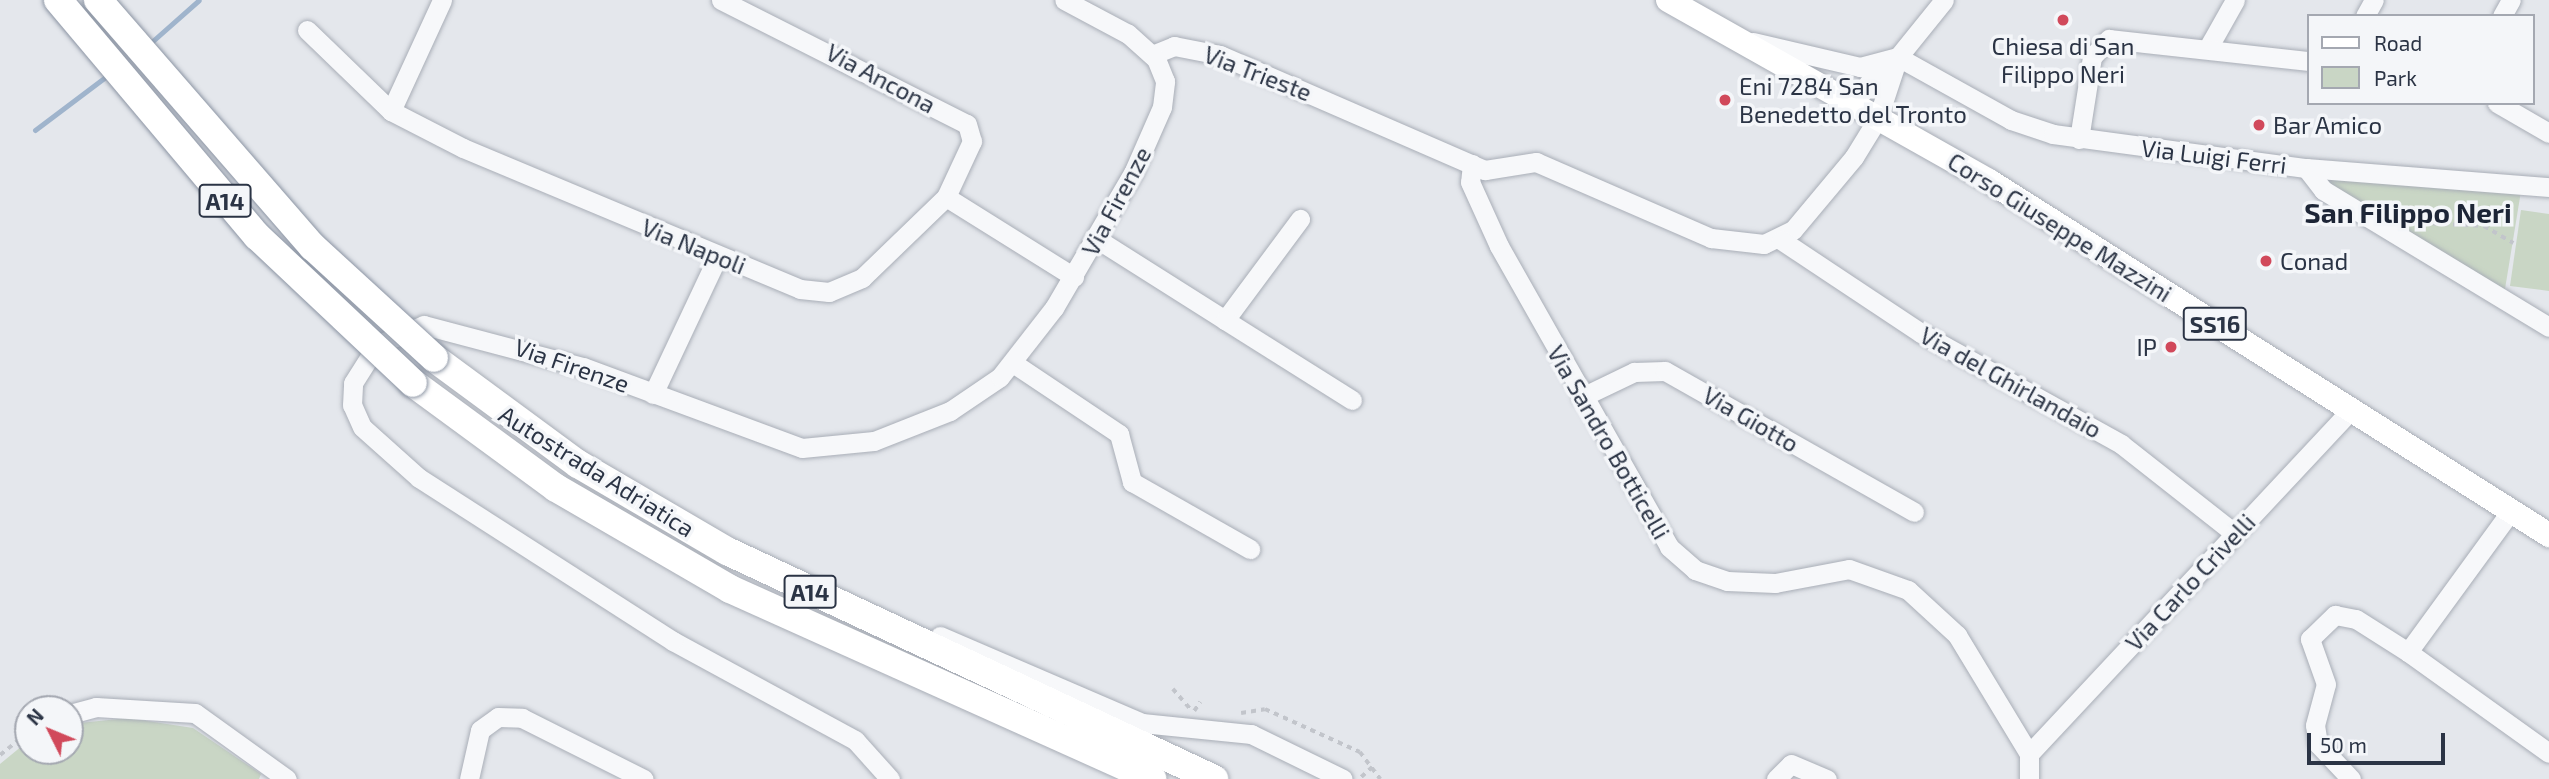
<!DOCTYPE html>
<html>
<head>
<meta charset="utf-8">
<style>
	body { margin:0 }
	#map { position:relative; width:2549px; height:779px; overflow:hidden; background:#e4e7ec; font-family:"Exo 2",sans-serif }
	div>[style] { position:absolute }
	.green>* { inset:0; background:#c9d6c5 }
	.stream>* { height:5px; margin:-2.5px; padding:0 2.5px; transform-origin:2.5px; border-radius:2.5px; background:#9fb4cc }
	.path>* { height:3.5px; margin-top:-1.75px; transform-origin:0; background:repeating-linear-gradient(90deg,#c2c5cb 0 5px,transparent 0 10px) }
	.roads { filter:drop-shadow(0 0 2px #a9aeb7) drop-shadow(0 0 2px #a9aeb7) }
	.minor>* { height:19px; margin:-9.5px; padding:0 9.5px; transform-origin:9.5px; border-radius:9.5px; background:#f7f8fa }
	.major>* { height:24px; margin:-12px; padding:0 12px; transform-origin:12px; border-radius:12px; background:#fff }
	.highway>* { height:28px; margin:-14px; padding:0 14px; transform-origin:14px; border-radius:14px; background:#fff }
	.bridges { filter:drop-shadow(0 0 2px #8b94a3) drop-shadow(0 0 2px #8b94a3) }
	.highway-bridge>* { height:28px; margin:-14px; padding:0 14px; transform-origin:14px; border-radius:14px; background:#fff }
	.dots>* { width:19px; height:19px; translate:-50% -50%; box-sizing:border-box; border:4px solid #f4f6f9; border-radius:50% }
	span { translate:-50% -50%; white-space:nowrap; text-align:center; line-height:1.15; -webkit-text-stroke:7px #f4f6f9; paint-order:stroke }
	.shield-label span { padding:2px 5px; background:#f4f6f9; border:2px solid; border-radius:5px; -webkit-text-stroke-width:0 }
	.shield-label { font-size:23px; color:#2b3445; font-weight:700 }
	.poi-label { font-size:24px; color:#2b3445 }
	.left { translate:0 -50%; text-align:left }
	.right { translate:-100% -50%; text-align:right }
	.street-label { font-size:24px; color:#2b3445 }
	.quarter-label { font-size:28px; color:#1d2536; font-weight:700 }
	.legend { position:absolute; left:2307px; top:14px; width:228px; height:91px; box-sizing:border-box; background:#f4f6f9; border:2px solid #a4a8b1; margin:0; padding:9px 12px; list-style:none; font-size:21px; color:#2b3445 }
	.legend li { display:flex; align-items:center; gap:14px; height:35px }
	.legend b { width:35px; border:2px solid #a4a8b1 }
	.north { position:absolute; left:14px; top:695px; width:70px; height:70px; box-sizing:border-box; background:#f4f6f9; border:2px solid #a4a8b1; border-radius:50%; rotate:313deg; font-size:19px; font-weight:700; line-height:28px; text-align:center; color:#2b3445 }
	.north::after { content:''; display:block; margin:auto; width:24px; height:32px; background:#d1495b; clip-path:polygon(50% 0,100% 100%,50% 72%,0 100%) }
	.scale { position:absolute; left:2307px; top:733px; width:138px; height:32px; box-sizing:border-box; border:4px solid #2b3445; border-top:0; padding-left:9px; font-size:21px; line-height:24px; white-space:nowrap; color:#2b3445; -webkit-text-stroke:5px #f4f6f9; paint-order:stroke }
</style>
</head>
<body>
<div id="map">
	<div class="green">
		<i style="clip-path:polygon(2306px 168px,2522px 185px,2505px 289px,2332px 195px)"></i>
		<i style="clip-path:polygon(2521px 210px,2549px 214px,2549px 291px,2510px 286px)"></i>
		<i style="clip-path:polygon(128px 718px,193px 728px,261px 774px,259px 779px,0 779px,0 764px,28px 741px,28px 751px,70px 751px,70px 724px)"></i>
	</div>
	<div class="stream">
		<i style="left:147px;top:46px;width:69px;rotate:-41.5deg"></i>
		<i style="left:35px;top:130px;width:91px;rotate:-37deg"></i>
	</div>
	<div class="path">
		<i style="left:2397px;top:213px;width:16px;rotate:-18deg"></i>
		<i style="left:2412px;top:208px;width:16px;rotate:30deg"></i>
		<i style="left:2426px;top:216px;width:8px;rotate:113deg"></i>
		<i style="left:2423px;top:223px;width:61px;rotate:2.8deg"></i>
		<i style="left:2484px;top:226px;width:34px;rotate:30deg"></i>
		<i style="left:1173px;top:689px;width:28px;rotate:49deg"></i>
		<i style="left:1194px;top:711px;width:11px;rotate:-56deg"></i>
		<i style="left:1241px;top:713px;width:24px;rotate:-9deg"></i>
		<i style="left:1265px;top:709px;width:104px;rotate:24.4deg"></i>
		<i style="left:1360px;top:752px;width:34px;rotate:53deg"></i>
		<i style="left:0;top:755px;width:36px;rotate:-39deg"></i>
		<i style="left:1361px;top:777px;width:15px;rotate:-42deg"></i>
	</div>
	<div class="roads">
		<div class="minor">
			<i style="left:721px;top:0;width:275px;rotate:26.8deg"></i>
			<i style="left:967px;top:124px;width:18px;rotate:74deg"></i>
			<i style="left:972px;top:141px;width:62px;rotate:114.9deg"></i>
			<i style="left:2365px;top:16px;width:18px;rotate:-61deg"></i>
			<i style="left:2502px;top:16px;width:18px;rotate:-61deg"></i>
			<i style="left:307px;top:30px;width:117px;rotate:44deg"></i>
			<i style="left:391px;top:111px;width:81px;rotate:27.2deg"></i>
			<i style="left:463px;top:148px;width:365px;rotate:22.7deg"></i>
			<i style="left:800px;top:289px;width:29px;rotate:6deg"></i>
			<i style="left:829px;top:292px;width:36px;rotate:-23deg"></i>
			<i style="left:862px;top:278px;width:117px;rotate:-44deg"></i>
			<i style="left:946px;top:197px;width:151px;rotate:32deg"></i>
			<i style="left:1753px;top:42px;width:110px;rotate:13.2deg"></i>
			<i style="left:1860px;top:67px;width:39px;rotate:-15deg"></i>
			<i style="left:2208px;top:48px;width:55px;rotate:-60.6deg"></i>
			<i style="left:1152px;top:55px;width:24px;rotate:-22deg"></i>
			<i style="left:1174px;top:46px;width:47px;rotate:11.1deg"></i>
			<i style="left:1220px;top:55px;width:289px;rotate:23.5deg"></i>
			<i style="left:1485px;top:170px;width:52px;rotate:-8.9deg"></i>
			<i style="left:1536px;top:162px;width:191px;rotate:23.5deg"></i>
			<i style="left:1711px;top:238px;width:53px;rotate:6.5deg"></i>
			<i style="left:1764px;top:244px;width:32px;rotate:-26deg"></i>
			<i style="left:1793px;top:230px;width:95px;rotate:-50.1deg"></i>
			<i style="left:1854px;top:157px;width:46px;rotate:-58.4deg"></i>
			<i style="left:1878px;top:118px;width:64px;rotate:-71.8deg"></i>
			<i style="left:1898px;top:57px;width:73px;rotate:-51.1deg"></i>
			<i style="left:1898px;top:57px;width:129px;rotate:29.1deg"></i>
			<i style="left:2011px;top:120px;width:44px;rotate:18.4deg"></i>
			<i style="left:2053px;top:134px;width:255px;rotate:7.7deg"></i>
			<i style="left:2306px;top:168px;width:244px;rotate:4.5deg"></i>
			<i style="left:2497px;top:103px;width:60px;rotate:30deg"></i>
			<i style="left:1854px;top:104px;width:46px;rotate:-55.6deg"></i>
			<i style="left:391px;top:111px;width:122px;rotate:-65.3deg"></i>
			<i style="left:2079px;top:139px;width:83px;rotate:-81deg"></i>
			<i style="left:2092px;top:57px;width:25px;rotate:-47deg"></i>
			<i style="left:2109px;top:39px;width:201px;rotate:6.3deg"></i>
			<i style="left:1472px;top:164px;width:18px;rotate:96deg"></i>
			<i style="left:1470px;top:182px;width:70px;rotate:65.6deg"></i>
			<i style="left:1499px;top:246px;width:346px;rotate:60.5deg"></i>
			<i style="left:1669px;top:547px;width:35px;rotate:41deg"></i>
			<i style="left:1695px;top:570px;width:34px;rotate:19deg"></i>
			<i style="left:1727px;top:581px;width:48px;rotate:2.4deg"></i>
			<i style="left:1775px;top:583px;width:75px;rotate:-10.7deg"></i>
			<i style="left:1849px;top:569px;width:63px;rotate:19.6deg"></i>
			<i style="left:1908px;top:590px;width:67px;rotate:42.6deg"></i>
			<i style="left:1957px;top:635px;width:139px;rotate:58.8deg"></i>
			<i style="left:2029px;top:754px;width:25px;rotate:90deg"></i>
			<i style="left:2306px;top:168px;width:28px;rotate:52deg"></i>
			<i style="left:2323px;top:190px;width:264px;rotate:31.2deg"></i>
			<i style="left:1097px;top:239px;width:151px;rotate:32.3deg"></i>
			<i style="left:1225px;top:320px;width:126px;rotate:-53.4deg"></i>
			<i style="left:1781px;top:240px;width:168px;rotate:33.6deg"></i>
			<i style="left:1921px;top:333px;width:229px;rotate:29deg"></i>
			<i style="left:2121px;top:444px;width:144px;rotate:38.2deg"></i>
			<i style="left:1225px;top:320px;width:150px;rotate:32.2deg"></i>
			<i style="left:1013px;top:363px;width:128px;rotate:33.8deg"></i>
			<i style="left:1119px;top:434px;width:50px;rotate:74.8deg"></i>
			<i style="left:1132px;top:482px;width:136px;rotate:29.6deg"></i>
			<i style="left:653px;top:394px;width:153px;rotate:-64.8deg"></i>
			<i style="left:1582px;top:397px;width:58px;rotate:-25.7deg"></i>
			<i style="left:1634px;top:372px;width:31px;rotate:-2deg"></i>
			<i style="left:1665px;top:371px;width:286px;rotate:29.5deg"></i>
			<i style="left:940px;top:636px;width:220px;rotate:23.3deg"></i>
			<i style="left:1142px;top:723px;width:110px;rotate:5.8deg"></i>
			<i style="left:1251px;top:734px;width:102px;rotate:26.1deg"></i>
			<i style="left:2408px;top:652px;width:175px;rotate:-53.9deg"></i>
			<i style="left:70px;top:714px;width:27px;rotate:-15deg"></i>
			<i style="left:96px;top:707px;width:99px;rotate:3.5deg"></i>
			<i style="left:195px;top:713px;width:113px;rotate:35.7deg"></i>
			<i style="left:2029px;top:754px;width:471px;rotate:-46.9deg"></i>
			<i style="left:469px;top:779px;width:50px;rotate:-77.3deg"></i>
			<i style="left:480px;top:730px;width:22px;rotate:-36deg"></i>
			<i style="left:498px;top:717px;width:24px;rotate:2deg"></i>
			<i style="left:522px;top:718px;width:136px;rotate:26.6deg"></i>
			<i style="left:890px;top:779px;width:52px;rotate:-131.9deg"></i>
			<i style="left:855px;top:740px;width:207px;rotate:-151.5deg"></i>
			<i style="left:673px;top:641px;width:302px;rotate:-147.3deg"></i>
			<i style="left:419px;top:478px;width:76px;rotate:-138.2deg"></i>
			<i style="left:362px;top:427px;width:24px;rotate:-114deg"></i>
			<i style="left:352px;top:405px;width:22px;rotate:-87deg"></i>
			<i style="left:353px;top:383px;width:45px;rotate:-57.7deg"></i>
			<i style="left:377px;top:345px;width:51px;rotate:-23.1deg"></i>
			<i style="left:424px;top:325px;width:164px;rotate:14.8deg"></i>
			<i style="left:583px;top:367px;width:233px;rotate:20.3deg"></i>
			<i style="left:802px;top:448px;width:72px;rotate:-5.6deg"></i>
			<i style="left:874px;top:441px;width:82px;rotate:-21.5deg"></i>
			<i style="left:950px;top:411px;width:60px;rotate:-34.2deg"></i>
			<i style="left:1000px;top:377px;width:88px;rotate:-52deg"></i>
			<i style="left:1054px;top:308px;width:156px;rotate:-59.7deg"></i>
			<i style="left:1133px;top:173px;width:72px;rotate:-66.3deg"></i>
			<i style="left:1162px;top:107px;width:26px;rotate:-83deg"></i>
			<i style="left:1165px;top:81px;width:24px;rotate:-112deg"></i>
			<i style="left:1156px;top:59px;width:38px;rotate:-138deg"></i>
			<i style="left:1128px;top:34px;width:72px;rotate:-152deg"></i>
			<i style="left:1776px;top:779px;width:21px;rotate:-45deg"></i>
			<i style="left:1791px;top:764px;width:39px;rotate:23deg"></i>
			<i style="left:2351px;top:779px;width:48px;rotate:-133.3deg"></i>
			<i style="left:2318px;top:744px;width:19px;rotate:-99deg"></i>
			<i style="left:2315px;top:725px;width:42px;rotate:-75deg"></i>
			<i style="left:2326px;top:684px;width:48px;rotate:-109.6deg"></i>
			<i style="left:2310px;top:639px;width:35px;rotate:-44deg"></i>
			<i style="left:2335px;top:615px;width:21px;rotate:11deg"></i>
			<i style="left:2356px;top:619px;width:62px;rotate:32.4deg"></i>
			<i style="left:2408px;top:652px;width:173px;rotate:35.6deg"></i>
		</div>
		<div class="major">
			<i style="left:1668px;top:0;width:369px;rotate:29.4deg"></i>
			<i style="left:1989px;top:181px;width:663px;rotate:32.3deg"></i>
		</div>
		<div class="highway">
			<i style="left:434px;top:358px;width:179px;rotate:36.4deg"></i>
			<i style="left:578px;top:464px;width:173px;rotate:30.3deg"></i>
			<i style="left:727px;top:551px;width:538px;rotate:25.09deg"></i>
			<i style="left:413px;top:383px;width:177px;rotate:36.3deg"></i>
			<i style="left:556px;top:488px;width:201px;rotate:30.1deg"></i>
			<i style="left:730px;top:589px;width:463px;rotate:24.2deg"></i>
		</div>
	</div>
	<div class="bridges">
		<div class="highway-bridge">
			<i style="left:58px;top:0;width:309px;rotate:49.9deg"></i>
			<i style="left:257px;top:236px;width:214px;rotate:43.3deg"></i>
			<i style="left:98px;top:0;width:327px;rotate:49deg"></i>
			<i style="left:313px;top:247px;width:164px;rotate:42.5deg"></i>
		</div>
	</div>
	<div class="dots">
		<i style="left:2063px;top:20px;background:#d1495b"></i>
		<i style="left:1725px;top:100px;background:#d1495b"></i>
		<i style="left:2259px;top:125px;background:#d1495b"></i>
		<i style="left:2266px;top:261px;background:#d1495b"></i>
		<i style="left:2171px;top:347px;background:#d1495b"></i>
	</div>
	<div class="shield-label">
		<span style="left:225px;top:201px">A14</span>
		<span style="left:2215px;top:324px">SS16</span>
		<span style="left:810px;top:592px">A14</span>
	</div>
	<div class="poi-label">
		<span style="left:2063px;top:60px">Chiesa di San<br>Filippo Neri</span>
		<span class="left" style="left:1739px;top:100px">Eni 7284 San<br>Benedetto del Tronto</span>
		<span class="left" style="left:2273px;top:125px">Bar Amico</span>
		<span class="left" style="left:2280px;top:261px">Conad</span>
		<span class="right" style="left:2157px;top:347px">IP</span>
	</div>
	<div class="street-label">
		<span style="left:1258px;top:73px;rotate:21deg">Via Trieste</span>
		<span style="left:881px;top:78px;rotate:28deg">Via Ancona</span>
		<span style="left:2214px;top:156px;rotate:7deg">Via Luigi Ferri</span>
		<span style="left:1116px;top:201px;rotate:-62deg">Via Firenze</span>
		<span style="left:2060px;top:227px;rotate:32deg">Corso Giuseppe Mazzini</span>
		<span style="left:694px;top:246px;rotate:22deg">Via Napoli</span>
		<span style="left:572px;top:365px;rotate:19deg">Via Firenze</span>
		<span style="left:2011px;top:382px;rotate:29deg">Via del Ghirlandaio</span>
		<span style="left:1751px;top:419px;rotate:30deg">Via Giotto</span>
		<span style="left:1609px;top:442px;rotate:60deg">Via Sandro Botticelli</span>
		<span style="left:597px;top:471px;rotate:32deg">Autostrada Adriatica</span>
		<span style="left:2190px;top:582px;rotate:-47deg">Via Carlo Crivelli</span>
	</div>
	<div class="quarter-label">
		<span style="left:2408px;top:212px">San Filippo Neri</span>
	</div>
	<ul class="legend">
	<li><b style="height:9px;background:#fff"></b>Road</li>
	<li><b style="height:19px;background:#c9d6c5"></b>Park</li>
	</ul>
	<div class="north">N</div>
	<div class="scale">50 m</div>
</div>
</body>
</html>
